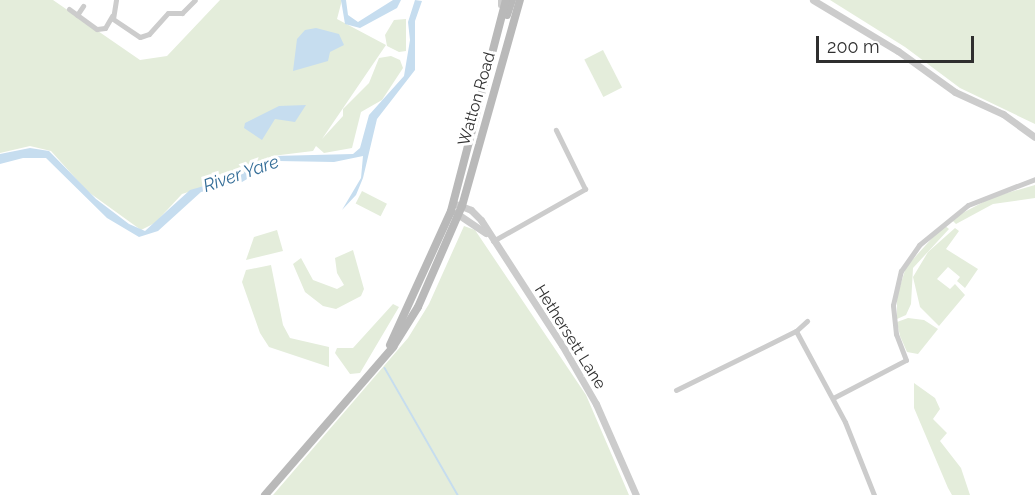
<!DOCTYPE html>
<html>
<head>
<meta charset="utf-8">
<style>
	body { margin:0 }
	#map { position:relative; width:1035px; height:495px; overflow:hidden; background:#fff; font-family:Raleway,sans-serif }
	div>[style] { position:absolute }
	.green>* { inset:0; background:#e4eddb; transform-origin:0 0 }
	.water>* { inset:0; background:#c6ddef }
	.stream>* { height:1.5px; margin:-0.75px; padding:0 0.75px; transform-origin:0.75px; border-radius:0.75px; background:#c6ddef }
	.minor>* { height:5px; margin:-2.5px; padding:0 2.5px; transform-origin:2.5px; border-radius:2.5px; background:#ccc }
	.tertiary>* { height:7px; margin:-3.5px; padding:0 3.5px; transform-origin:3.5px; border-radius:3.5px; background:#ccc }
	.secondary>* { height:8px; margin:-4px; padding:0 4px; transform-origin:4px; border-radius:4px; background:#b9b9b9 }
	span { translate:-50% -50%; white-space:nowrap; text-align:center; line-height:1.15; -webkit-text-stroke:6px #fff; paint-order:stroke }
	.street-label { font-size:16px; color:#2f2f2f }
	.water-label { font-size:18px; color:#356e98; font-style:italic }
	.scale { position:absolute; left:816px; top:36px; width:158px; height:27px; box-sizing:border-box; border:3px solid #2f2f2f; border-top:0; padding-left:8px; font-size:18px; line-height:21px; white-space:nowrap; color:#2f2f2f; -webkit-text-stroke:4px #fff; paint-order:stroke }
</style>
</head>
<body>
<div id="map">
	<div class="green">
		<i style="clip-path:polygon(0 0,53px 0,140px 60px,167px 56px,220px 0,342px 0,337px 19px,386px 45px,322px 139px,343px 116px,343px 109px,369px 83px,379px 58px,391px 56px,400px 60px,403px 68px,382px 100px,361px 112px,352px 148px,324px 153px,316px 146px,313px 151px,272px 156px,235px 177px,182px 194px,155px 223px,141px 230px,87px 191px,51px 151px,30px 146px,0 153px)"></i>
		<i style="clip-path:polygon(830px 0,1035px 0,1035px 124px,960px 88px,905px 47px)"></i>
		<i style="clip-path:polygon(406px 19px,406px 51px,399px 52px,387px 46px,385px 35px,394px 20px)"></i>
		<i style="left:603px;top:50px;width:42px;height:21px;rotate:63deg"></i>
		<i style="clip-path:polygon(1035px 185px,1035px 198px,993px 204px,956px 224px,951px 219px,993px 197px)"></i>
		<i style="left:362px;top:191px;width:28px;height:14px;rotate:27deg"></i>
		<i style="clip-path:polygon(944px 225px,949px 229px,913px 268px,911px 304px,906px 315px,897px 319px,897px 296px,906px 267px)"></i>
		<i style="clip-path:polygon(464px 226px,475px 230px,586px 395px,629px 495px,273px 495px,408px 338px,429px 304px)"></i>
		<i style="clip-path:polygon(955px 228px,959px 231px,946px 249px,978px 269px,965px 288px,957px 281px,960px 277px,948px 267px,937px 279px,950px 289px,955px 284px,965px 295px,939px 326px,920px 307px,913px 277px,928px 252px)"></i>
		<i style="clip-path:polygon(277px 230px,283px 251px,246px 260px,254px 237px)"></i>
		<i style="clip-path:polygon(353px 250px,364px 289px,361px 296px,336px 309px,323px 306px,305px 292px,293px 264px,301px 258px,313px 280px,337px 289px,344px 285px,337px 273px,335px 258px)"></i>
		<i style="clip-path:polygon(271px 265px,283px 325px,290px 338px,329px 347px,329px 367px,269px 347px,260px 333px,242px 282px,246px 270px)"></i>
		<i style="clip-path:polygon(393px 304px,399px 307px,360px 373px,350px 374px,335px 353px,337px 348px,353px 348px)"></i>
		<i style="clip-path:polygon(908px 318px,924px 320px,938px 329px,918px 354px,907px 352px,900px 336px,897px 322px)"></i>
		<i style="clip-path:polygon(914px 383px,935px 398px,940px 409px,933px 419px,947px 433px,940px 441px,961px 468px,970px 495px,952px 495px,948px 488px,914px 408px)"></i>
	</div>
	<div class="water">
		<i style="clip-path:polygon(341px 0,346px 0,348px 15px,358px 22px,393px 0,401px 0,397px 8px,360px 28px,345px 24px)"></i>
		<i style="clip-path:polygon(415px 0,422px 1px,415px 21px,415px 70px,377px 119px,363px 178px,356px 195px,342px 210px,361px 178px,363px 156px,334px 162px,278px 161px,242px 182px,201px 192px,158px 231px,139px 237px,107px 218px,46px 158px,23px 158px,0 164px,0 154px,30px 148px,49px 151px,96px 199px,129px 224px,145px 231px,190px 190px,235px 177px,274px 156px,353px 154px,360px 148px,369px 115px,404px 76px,410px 40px,408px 22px)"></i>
		<i style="clip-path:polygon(316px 28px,339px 34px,344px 45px,330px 52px,328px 61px,293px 71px,297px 39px,305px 30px)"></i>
		<i style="clip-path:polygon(306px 105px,295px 122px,275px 119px,262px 140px,244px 128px,245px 123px,279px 106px)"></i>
	</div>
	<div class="stream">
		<i style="left:385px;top:368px;width:146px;rotate:60.1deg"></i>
	</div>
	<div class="minor">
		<i style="left:116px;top:0;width:19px;rotate:99deg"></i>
		<i style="left:113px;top:19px;width:32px;rotate:34deg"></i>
		<i style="left:140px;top:37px;width:9px;rotate:-18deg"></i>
		<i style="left:149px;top:34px;width:28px;rotate:-48deg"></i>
		<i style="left:168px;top:13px;width:14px"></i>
		<i style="left:182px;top:13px;width:18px;rotate:-45deg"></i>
		<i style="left:500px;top:5px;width:5px;rotate:-90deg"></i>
		<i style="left:69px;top:9px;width:34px;rotate:36deg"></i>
		<i style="left:97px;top:29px;width:8px;rotate:-7deg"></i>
		<i style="left:105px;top:28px;width:14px;rotate:-60deg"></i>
		<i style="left:77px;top:15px;width:11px;rotate:-56deg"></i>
		<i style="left:493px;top:241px;width:106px;rotate:-29.5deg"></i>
		<i style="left:585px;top:189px;width:66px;rotate:-116.2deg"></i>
		<i style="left:796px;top:331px;width:103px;rotate:61.7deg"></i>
		<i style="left:845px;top:422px;width:79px;rotate:68.3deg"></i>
		<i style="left:676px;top:390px;width:134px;rotate:-26.2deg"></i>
		<i style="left:796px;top:331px;width:15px;rotate:-42deg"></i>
		<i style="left:833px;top:398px;width:82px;rotate:-27.5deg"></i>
		<i style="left:906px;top:360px;width:28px;rotate:-111deg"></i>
		<i style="left:896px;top:334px;width:29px;rotate:-96deg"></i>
		<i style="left:893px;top:305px;width:35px;rotate:-77deg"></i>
		<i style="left:901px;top:271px;width:32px;rotate:-55deg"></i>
		<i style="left:919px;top:245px;width:63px;rotate:-39.2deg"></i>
		<i style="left:968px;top:205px;width:72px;rotate:-21.2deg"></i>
	</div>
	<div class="tertiary">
		<i style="left:813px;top:0;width:99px;rotate:31deg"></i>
		<i style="left:898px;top:51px;width:70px;rotate:35.7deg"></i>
		<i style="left:955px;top:92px;width:53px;rotate:24.6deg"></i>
		<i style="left:1003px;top:114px;width:39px;rotate:36deg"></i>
		<i style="left:453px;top:203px;width:19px;rotate:21deg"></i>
		<i style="left:471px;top:210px;width:14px;rotate:45deg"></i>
		<i style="left:481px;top:220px;width:149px;rotate:57.1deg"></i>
		<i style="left:562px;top:345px;width:68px;rotate:60deg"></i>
		<i style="left:596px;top:404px;width:99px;rotate:66.3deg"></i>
		<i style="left:456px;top:213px;width:36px;rotate:34deg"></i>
	</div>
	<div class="secondary">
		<i style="left:507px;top:15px;width:16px;rotate:-72deg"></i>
		<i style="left:390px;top:345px;width:147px;rotate:-65.5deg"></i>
		<i style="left:451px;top:211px;width:218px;rotate:-75.4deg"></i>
		<i style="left:265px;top:495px;width:196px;rotate:-49.1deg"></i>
		<i style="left:393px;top:347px;width:47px;rotate:-58deg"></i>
		<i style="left:418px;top:307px;width:110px;rotate:-66.5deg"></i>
		<i style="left:462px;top:206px;width:214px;rotate:-74.3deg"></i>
	</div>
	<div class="street-label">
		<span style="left:477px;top:99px;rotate:-74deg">Watton Road</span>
		<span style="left:570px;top:337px;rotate:58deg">Hethersett Lane</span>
	</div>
	<div class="water-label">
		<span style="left:241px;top:174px;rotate:-19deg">River Yare</span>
	</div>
	<div class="scale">200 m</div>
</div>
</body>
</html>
